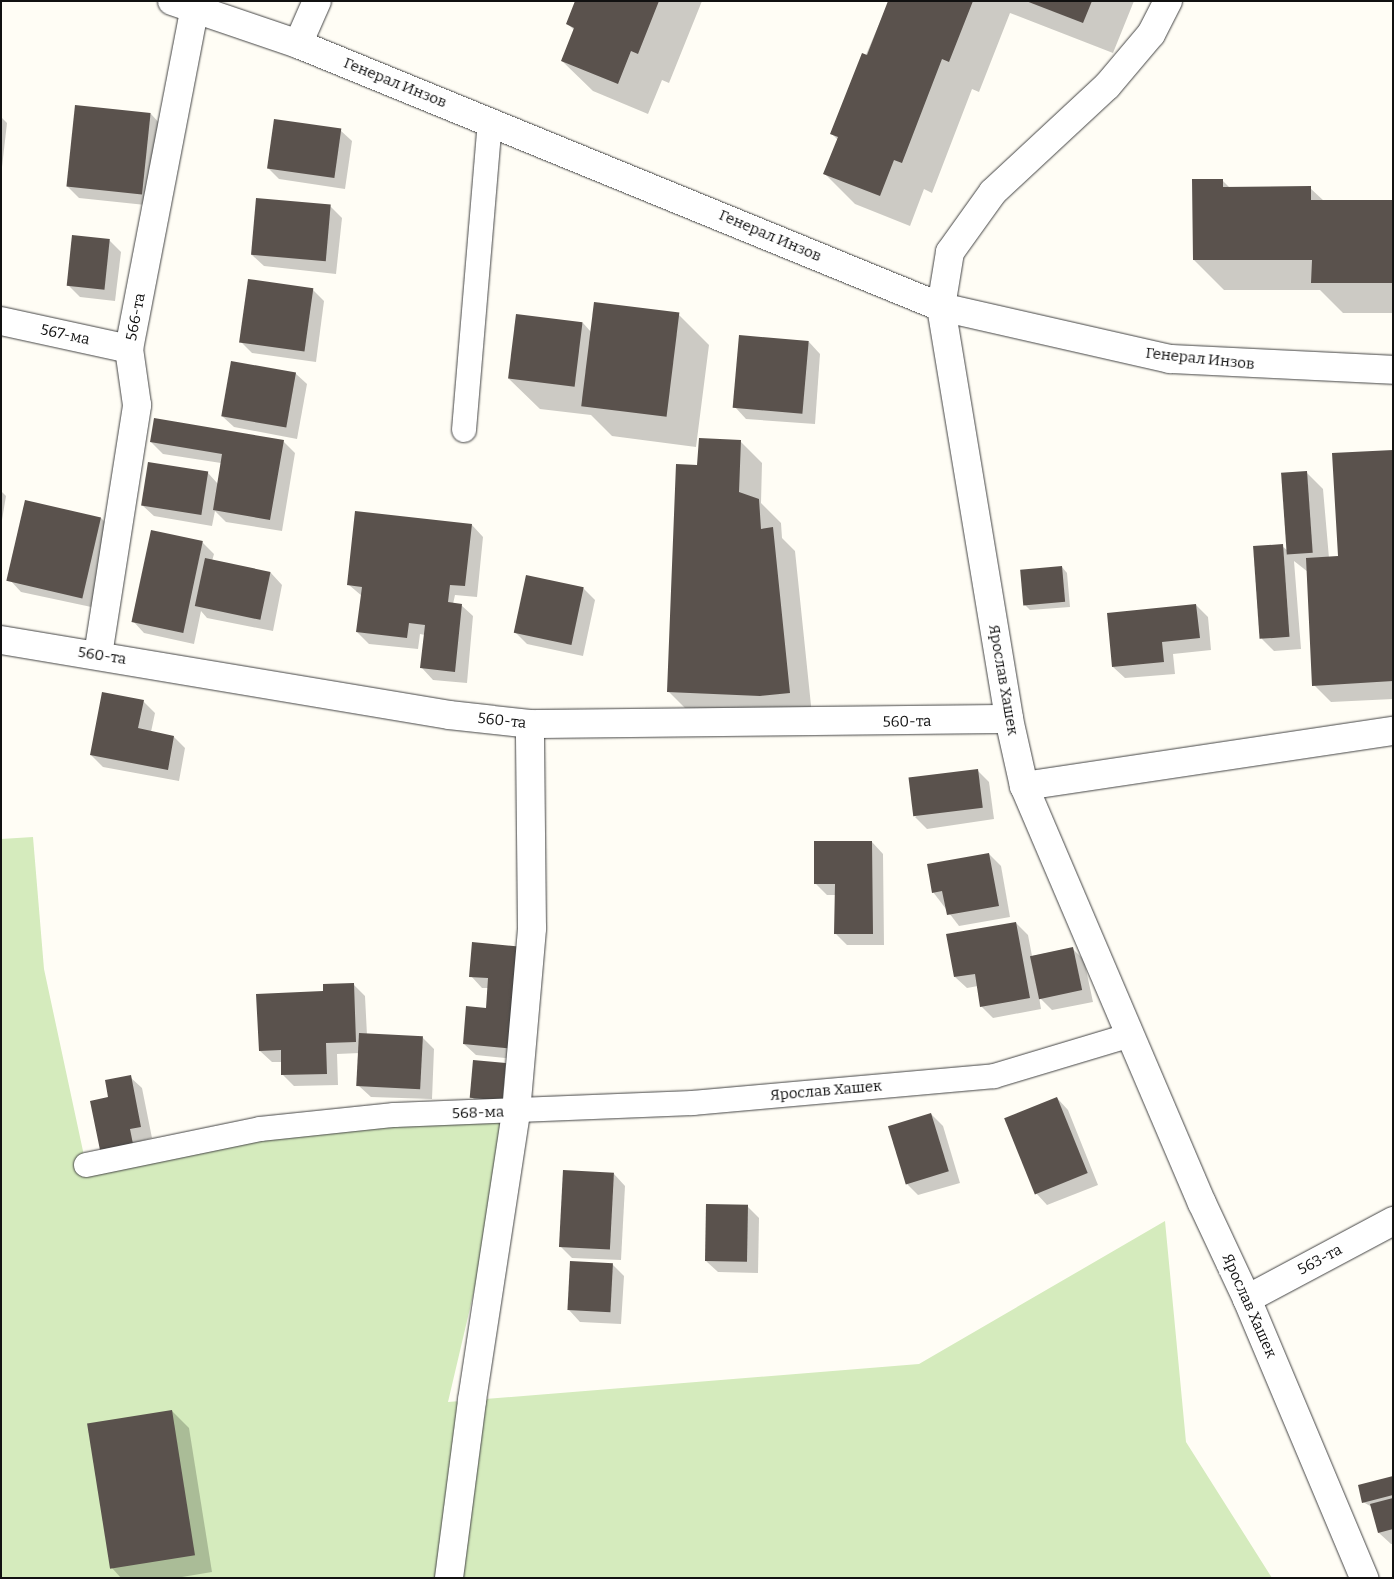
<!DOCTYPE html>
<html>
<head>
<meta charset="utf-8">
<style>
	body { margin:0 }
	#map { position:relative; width:1394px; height:1579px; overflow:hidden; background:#fffdf5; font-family:Bitter,serif }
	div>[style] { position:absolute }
	.green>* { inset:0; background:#d5ebbd }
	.shadow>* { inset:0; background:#0003 }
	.building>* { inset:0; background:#5a524d; transform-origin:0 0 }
	.roads { filter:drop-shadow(0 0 1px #444) drop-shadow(0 0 1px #444) }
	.lane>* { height:24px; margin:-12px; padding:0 12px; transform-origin:12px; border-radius:12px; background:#fff }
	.street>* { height:28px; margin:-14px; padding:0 14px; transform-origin:14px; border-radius:14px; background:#fff }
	span { translate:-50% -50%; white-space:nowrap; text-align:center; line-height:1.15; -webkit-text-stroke:5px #fff; paint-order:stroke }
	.street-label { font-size:15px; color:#111 }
	.frame { position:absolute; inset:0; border:2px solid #111; pointer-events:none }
</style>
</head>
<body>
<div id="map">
	<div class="green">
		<i style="clip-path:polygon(33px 837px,44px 969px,86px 1165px,260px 1129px,516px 1112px,448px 1402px,919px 1364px,1165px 1221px,1186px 1442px,1272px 1578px,1px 1578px,1px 839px)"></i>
	</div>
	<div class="shadow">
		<i style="clip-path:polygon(577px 1px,702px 1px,669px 83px,662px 80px,648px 114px,593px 91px,562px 61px,574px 30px,568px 24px)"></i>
		<i style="clip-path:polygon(889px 1px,1134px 1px,1113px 53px,1010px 13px,979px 92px,972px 89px,932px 193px,924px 189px,910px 226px,855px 204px,825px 174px,838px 140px,832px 134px)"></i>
		<i style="clip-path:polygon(151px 114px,162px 126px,155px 206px,79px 198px,67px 186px)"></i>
		<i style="clip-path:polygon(1px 117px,7px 123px,1px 176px)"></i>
		<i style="clip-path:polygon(340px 130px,352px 141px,345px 189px,279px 179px,268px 168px)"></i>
		<i style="clip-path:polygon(1222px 180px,1230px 188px,1310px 188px,1324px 201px,1393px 201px,1393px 313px,1343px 313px,1320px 290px,1224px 290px,1194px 260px)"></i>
		<i style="clip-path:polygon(330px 206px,342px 218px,336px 274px,264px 266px,252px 255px)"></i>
		<i style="clip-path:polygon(109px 240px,121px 252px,115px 301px,80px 297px,68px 285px)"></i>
		<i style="clip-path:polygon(313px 290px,324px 301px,316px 362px,252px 353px,240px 341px)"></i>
		<i style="clip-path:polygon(678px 314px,709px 345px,696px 447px,612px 436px,591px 415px,540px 409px,509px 379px,583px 323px,591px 332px)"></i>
		<i style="clip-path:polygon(809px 342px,820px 354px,815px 424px,746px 419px,735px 407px)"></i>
		<i style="clip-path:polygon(295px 373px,307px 384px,297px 439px,234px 427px,222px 416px)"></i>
		<i style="clip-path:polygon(283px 441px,295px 453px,282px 531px,226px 522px,215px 511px,212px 526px,154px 516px,142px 505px,208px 473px,218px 484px,221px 463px,163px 454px,151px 442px)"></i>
		<i style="clip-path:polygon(740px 441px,762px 463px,761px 503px,781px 523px,782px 538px,795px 551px,812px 715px,691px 714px,669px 692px,699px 466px)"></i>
		<i style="clip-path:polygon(1393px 451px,1393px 699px,1331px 702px,1314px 685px,1308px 572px,1294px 561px,1301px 649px,1274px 651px,1262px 639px,1282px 546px,1288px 551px,1306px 472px,1323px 489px,1329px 558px,1340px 557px)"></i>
		<i style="clip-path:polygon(1px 491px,6px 496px,1px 526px)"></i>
		<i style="clip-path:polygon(101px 518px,112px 529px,96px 608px,21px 592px,10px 580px)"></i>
		<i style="clip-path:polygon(472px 525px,483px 537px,477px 597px,455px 595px,453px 604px,461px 605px,473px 616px,467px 683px,433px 680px,422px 668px,425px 635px,420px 634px,418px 649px,369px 644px,357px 632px,362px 596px,349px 585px)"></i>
		<i style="clip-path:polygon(202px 542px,214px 554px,212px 561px,271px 573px,282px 585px,273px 631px,207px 618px,201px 611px,194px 644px,144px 633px,133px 621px)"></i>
		<i style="clip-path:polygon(1062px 567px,1067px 573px,1070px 607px,1030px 610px,1024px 604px)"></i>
		<i style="clip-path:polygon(583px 588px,595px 600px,583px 656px,527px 644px,515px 632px)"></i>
		<i style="clip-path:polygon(1196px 605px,1208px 617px,1211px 650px,1173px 654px,1175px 674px,1125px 678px,1113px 667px)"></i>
		<i style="clip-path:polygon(143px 701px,155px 713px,151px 732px,174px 737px,185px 748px,179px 781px,103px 767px,91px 755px)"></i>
		<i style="clip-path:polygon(978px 771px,989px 782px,994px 819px,927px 829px,915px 817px)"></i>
		<i style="clip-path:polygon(872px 842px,883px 854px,884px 945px,847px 945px,836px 934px,836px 895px,827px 895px,816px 884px)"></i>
		<i style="clip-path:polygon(989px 854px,1001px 866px,1010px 917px,959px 926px,933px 892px)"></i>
		<i style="clip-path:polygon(1016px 923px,1028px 935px,1032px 956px,1072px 948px,1084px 960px,1093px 1002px,1052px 1010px,1039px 997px,1041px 1009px,993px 1018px,981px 1006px,978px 986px,967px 988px,955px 977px)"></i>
		<i style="clip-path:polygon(473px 944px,526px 1060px,476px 1055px,464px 1044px,487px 1009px,489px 988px,482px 988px,471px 976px)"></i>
		<i style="clip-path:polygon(353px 984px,365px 996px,367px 1035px,422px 1037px,434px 1049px,432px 1099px,371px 1097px,359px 1086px,360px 1053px,337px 1054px,338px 1085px,294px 1086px,283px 1075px,282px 1062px,272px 1062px,260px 1051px,325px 992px)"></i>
		<i style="clip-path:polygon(505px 1064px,517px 1076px,514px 1111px,483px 1109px,472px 1097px)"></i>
		<i style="clip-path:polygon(130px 1077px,142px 1088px,152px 1138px,141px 1141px,144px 1155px,113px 1161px,110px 1098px)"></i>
		<i style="clip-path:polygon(1057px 1098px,1068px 1110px,1098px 1185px,1047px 1205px,1036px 1193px)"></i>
		<i style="clip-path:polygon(931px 1114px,943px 1126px,960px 1183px,918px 1195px,907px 1184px)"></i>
		<i style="clip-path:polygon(614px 1174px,625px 1186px,621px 1260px,572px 1258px,561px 1247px)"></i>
		<i style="clip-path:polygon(747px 1206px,759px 1218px,758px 1273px,718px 1272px,706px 1261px)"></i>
		<i style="clip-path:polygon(612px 1264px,624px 1276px,621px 1324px,580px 1322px,569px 1310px)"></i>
		<i style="clip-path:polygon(172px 1411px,189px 1428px,212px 1572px,176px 1578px,121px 1578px,112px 1568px)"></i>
		<i style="clip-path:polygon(1393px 1478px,1393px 1544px,1391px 1544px,1379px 1533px,1372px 1507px,1363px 1502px)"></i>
	</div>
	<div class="building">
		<i style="clip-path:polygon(575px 1px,659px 1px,638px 54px,631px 51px,618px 84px,561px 61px,574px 28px,566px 24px)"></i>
		<i style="clip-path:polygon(888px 1px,973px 1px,949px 62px,942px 59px,902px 163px,894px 160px,880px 196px,823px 174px,838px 137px,830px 134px,862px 53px,867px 55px)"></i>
		<i style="clip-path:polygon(1026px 1px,1092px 1px,1083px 23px)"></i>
		<i style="left:75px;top:105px;width:76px;height:82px;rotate:6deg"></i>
		<i style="left:274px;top:119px;width:68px;height:50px;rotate:8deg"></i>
		<i style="clip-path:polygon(1192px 179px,1223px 179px,1223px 187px,1311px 186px,1311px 200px,1393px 200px,1393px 283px,1311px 283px,1312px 260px,1193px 260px)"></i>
		<i style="left:256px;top:198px;width:75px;height:57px;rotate:5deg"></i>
		<i style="left:72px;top:235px;width:38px;height:51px;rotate:6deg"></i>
		<i style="left:248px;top:279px;width:66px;height:64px;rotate:8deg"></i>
		<i style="left:594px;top:302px;width:86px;height:105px;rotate:7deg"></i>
		<i style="left:516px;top:314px;width:67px;height:65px;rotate:7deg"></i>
		<i style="left:739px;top:335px;width:70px;height:73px;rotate:5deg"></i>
		<i style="left:231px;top:361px;width:66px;height:56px;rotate:10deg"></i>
		<i style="clip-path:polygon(154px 418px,284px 440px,270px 520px,213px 510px,222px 454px,150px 442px)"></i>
		<i style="clip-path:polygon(699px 438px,741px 440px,739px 492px,759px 499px,761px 529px,773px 527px,790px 693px,760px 696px,667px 692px,676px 464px,697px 465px)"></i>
		<i style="clip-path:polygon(1393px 450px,1393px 681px,1312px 686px,1306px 558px,1338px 556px,1332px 453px)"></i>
		<i style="left:148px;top:462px;width:61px;height:44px;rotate:9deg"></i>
		<i style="left:1307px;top:471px;width:82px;height:26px;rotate:86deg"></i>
		<i style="left:25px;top:500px;width:78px;height:83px;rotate:13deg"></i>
		<i style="clip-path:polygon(355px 511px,472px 524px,465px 586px,450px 585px,448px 602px,462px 604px,455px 672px,420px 668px,425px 625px,409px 623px,407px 638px,356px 632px,362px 587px,347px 585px)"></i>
		<i style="left:151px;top:530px;width:53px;height:94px;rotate:12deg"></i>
		<i style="left:1283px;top:544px;width:93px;height:30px;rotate:86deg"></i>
		<i style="left:205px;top:558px;width:67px;height:49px;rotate:12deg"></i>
		<i style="left:1062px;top:566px;width:36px;height:42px;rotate:85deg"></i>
		<i style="left:526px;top:575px;width:59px;height:59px;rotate:12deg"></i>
		<i style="clip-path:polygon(1196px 604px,1200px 638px,1162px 642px,1164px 662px,1112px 667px,1107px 613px)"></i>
		<i style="clip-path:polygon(102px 692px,144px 700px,138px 728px,174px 736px,168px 770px,90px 755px)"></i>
		<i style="left:978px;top:769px;width:39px;height:70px;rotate:83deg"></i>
		<i style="clip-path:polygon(814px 841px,872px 841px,873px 934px,834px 934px,835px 884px,814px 884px)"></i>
		<i style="clip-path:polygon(989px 853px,999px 906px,947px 915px,942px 891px,932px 893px,927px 864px)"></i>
		<i style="clip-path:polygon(1016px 922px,1030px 998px,980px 1007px,975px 974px,954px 977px,946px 934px)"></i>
		<i style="clip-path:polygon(472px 942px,524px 947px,514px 1049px,463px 1044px,466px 1006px,486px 1008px,488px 978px,469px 977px)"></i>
		<i style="left:1073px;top:947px;width:44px;height:44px;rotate:78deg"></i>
		<i style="clip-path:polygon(354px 983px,356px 1042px,326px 1043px,327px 1074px,281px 1075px,281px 1050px,259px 1051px,256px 994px,323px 991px,323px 984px)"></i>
		<i style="left:359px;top:1033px;width:64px;height:53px;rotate:3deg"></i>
		<i style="left:473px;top:1060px;width:33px;height:38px;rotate:5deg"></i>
		<i style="clip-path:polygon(131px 1075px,141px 1127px,130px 1129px,133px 1144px,100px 1150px,90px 1101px,108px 1097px,105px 1080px)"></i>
		<i style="left:1057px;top:1097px;width:82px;height:57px;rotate:68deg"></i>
		<i style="left:931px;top:1113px;width:61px;height:45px;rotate:73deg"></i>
		<i style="left:563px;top:1170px;width:51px;height:77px;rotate:3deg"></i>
		<i style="left:706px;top:1204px;width:42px;height:57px;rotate:1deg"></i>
		<i style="left:570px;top:1261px;width:43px;height:49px;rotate:3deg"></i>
		<i style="left:172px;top:1410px;width:147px;height:86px;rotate:81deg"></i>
		<i style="clip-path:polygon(1393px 1476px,1393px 1495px,1362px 1503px,1358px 1485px)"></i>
		<i style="clip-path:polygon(1393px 1498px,1393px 1529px,1378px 1533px,1370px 1504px)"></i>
	</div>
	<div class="roads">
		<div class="lane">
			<i style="left:464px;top:430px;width:310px;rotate:-85.2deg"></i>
			<i style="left:86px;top:1165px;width:178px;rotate:-11.7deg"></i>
			<i style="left:260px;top:1129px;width:135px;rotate:-6deg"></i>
			<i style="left:394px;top:1115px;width:299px;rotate:-2.3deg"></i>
			<i style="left:693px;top:1103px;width:302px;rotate:-5.1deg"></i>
			<i style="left:994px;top:1076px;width:143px;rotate:-16.7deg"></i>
		</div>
		<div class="street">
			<i style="left:172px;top:1px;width:133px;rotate:18.8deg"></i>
			<i style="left:298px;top:44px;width:695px;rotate:22.25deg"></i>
			<i style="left:941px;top:307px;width:235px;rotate:12.8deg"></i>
			<i style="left:1170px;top:359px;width:223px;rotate:2.8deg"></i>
			<i style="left:1168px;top:1px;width:37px;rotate:117deg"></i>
			<i style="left:1151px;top:34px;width:68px;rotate:130.2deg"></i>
			<i style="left:1107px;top:86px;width:156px;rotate:137.1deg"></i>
			<i style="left:993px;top:192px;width:74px;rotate:125.6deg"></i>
			<i style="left:950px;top:252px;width:56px;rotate:99.3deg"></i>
			<i style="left:941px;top:307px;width:418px;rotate:80.6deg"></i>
			<i style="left:1009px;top:719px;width:69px;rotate:77.4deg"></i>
			<i style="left:1024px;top:786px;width:453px;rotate:66.9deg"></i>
			<i style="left:1202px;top:1203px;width:106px;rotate:64.9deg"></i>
			<i style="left:1247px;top:1299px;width:303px;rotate:67.2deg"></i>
			<i style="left:298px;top:44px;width:47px;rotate:-66.2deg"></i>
			<i style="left:1px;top:321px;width:131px;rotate:12.3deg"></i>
			<i style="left:1px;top:640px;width:454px;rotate:9.5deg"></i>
			<i style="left:449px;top:715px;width:81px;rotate:6.3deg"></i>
			<i style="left:530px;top:724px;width:479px;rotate:-0.6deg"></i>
			<i style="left:98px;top:655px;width:253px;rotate:-81.1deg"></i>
			<i style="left:137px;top:405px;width:57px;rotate:-98.1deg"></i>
			<i style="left:129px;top:349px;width:345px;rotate:-79.1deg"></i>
			<i style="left:1024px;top:786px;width:373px;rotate:-8.5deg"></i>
			<i style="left:1247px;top:1299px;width:166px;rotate:-28.1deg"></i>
			<i style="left:449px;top:1578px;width:179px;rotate:-82.6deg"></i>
			<i style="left:472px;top:1400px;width:291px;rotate:-81.3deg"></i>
			<i style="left:516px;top:1112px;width:185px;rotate:-85deg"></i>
			<i style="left:532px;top:928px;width:204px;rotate:-90.6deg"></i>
		</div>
	</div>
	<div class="street-label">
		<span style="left:395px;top:83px;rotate:22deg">Генерал Инзов</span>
		<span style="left:770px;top:236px;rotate:23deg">Генерал Инзов</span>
		<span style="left:136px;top:317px;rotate:-79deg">566-та</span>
		<span style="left:65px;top:335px;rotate:12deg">567-ма</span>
		<span style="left:1200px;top:359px;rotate:6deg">Генерал Инзов</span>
		<span style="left:102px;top:656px;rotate:9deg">560-та</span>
		<span style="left:1003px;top:680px;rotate:80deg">Ярослав Хашек</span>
		<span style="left:502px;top:721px;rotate:6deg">560-та</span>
		<span style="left:907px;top:722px;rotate:-1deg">560-та</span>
		<span style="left:826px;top:1091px;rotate:-5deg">Ярослав Хашек</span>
		<span style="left:478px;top:1113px;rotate:-2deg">568-ма</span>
		<span style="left:1320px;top:1260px;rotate:-28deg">563-та</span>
		<span style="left:1249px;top:1306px;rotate:66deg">Ярослав Хашек</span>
	</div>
	<div class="frame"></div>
</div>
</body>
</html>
